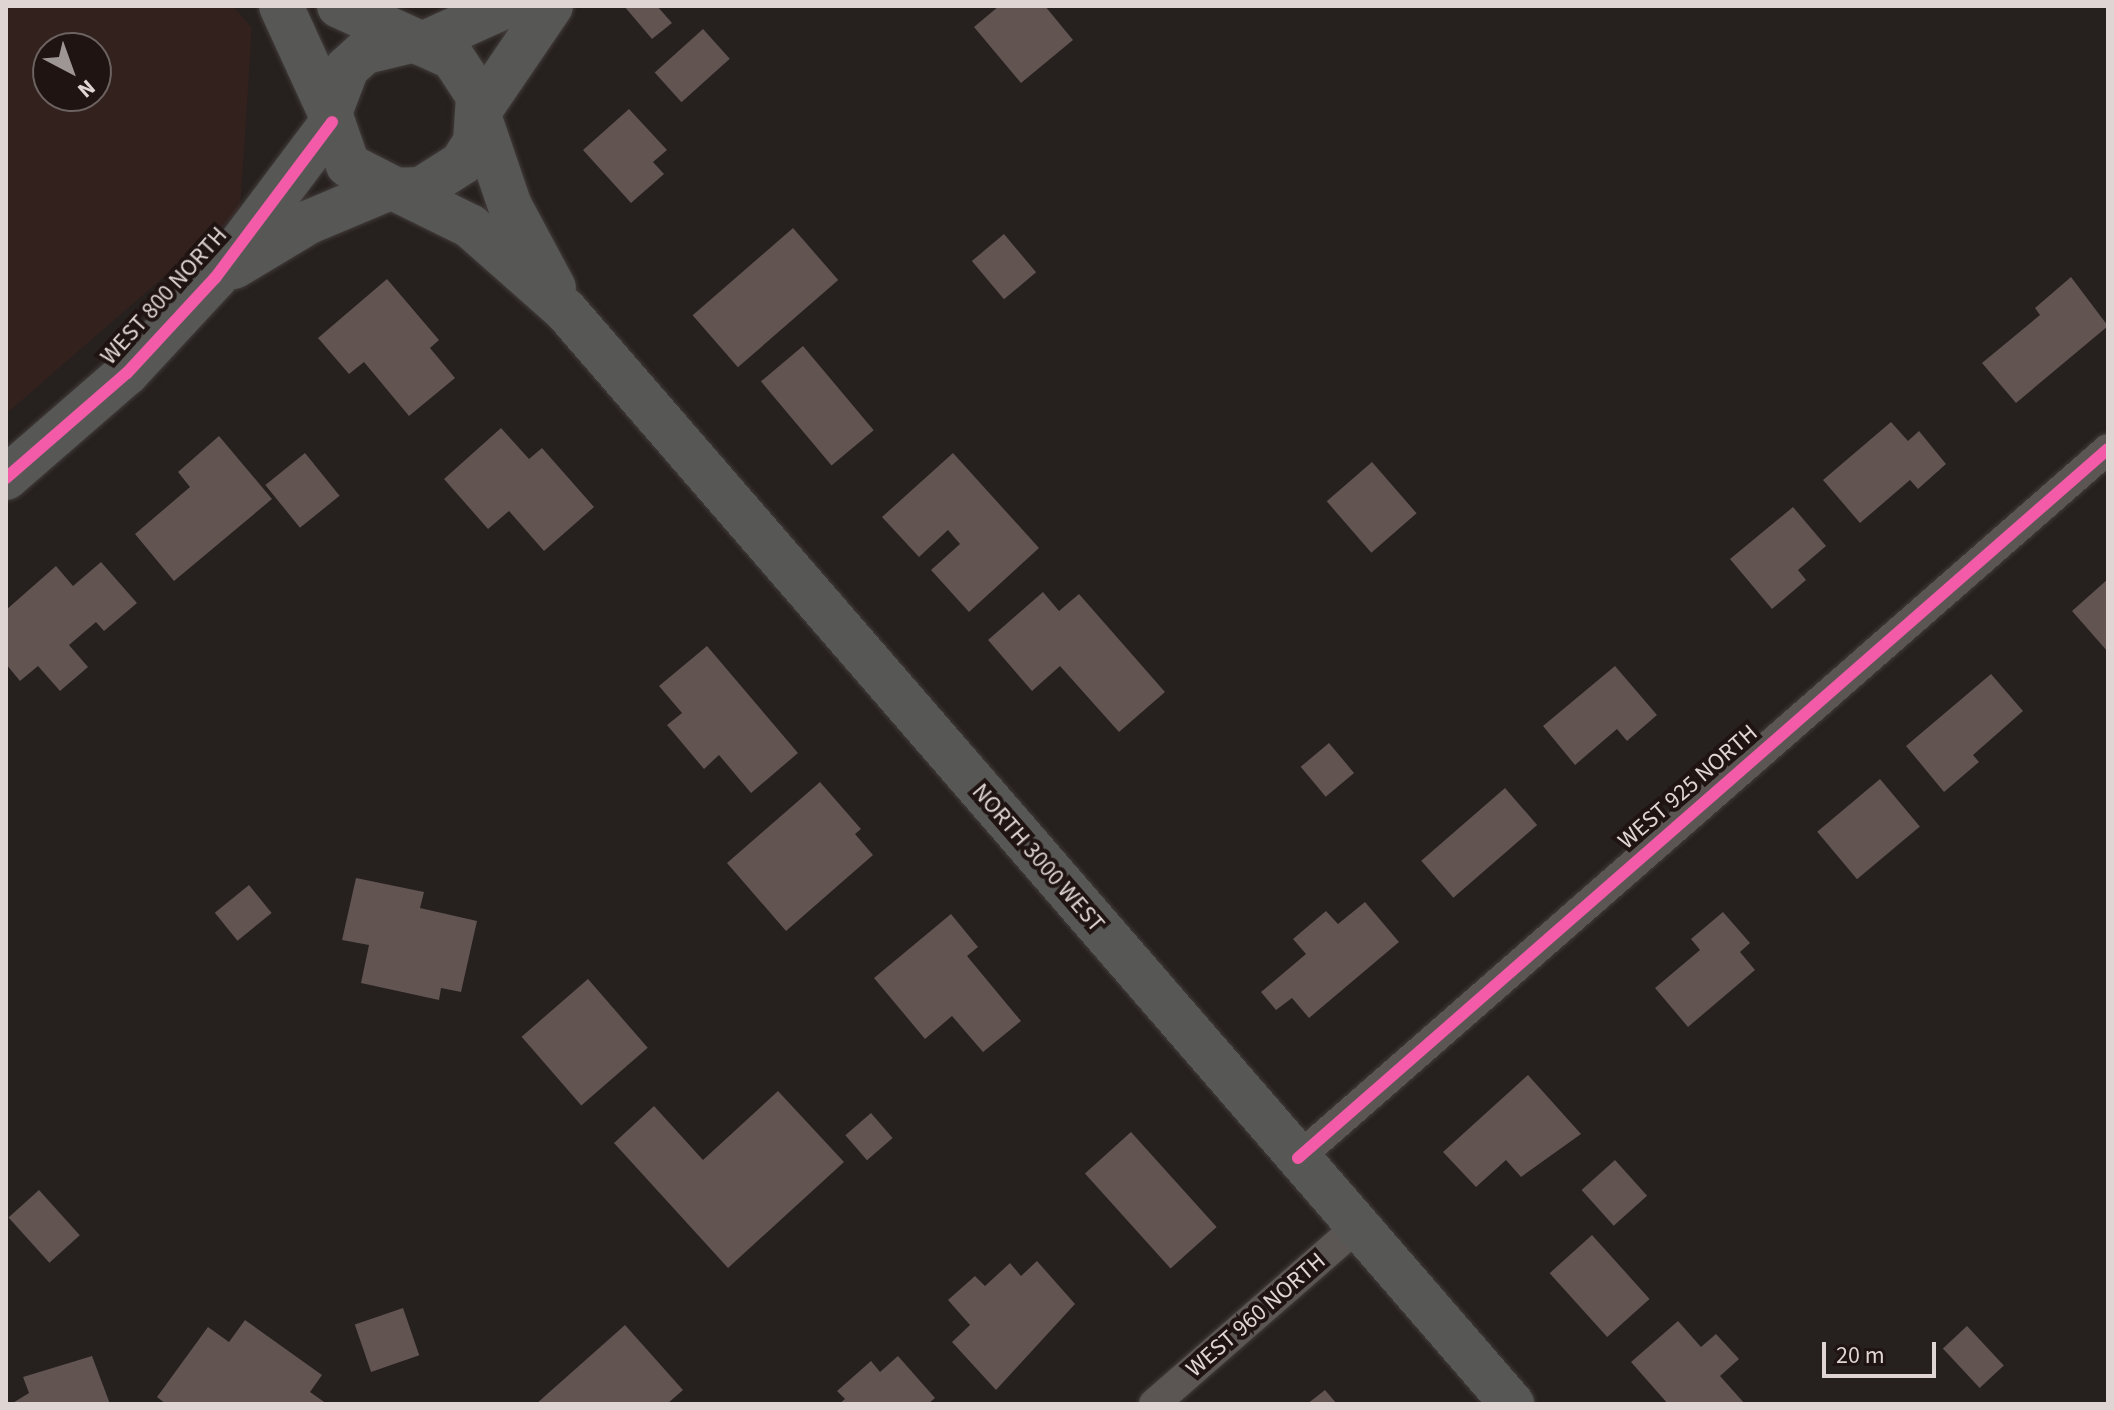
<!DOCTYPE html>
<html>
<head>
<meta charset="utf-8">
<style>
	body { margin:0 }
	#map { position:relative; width:2114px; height:1410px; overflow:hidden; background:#26201e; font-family:"Source Sans 3",sans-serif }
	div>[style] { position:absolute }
	.built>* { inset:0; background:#32211d }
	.building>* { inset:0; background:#615451; transform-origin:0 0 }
	.roads { filter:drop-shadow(0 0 2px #413b3a) drop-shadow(0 0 2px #413b3a) }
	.street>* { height:30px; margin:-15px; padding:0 15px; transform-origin:15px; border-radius:15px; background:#5b5654 }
	.secondary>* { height:44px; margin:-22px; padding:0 22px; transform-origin:22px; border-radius:22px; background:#575755 }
	.cycleway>* { height:12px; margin:-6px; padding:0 6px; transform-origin:6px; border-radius:6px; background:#f35aa7 }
	span { translate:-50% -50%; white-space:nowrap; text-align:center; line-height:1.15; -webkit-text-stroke:8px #201412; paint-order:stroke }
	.street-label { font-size:24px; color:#dfd6d4 }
	.frame { position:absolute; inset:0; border:8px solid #dfd6d4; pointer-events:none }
	.north { position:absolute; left:32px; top:32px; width:80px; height:80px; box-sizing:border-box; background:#201412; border:2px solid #6c6260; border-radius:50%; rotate:139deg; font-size:22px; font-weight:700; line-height:32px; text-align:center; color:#dfd6d4 }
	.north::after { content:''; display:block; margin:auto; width:28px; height:36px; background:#9e9694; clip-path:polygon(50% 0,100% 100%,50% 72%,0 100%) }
	.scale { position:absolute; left:1822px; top:1342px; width:114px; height:36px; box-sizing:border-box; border:4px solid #dfd6d4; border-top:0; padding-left:10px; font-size:24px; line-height:28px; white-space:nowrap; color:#dfd6d4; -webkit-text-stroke:6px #201412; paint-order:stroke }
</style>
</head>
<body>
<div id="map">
	<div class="built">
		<i style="clip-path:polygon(evenodd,6px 6px,233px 6px,252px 28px,240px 211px,6px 414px,6px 6px,48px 48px,96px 48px,96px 96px,48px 96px,48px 48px)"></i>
	</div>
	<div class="building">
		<i style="clip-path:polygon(624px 6px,657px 6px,672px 23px,652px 39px)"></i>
		<i style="clip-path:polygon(999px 6px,1045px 6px,1073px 40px,1021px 83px,974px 27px)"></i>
		<i style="left:703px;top:29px;width:40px;height:65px;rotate:48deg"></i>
		<i style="clip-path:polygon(629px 109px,667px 150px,653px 162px,664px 174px,631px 203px,583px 150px)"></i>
		<i style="left:793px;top:228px;width:69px;height:133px;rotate:49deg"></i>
		<i style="left:1004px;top:234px;width:50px;height:42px;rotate:50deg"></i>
		<i style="clip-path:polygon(2071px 277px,2108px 326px,2016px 403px,1982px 363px,2040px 315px,2035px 308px)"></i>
		<i style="clip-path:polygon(387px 279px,439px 340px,430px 348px,455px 378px,409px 416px,364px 362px,349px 374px,318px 338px)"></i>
		<i style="left:803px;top:346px;width:110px;height:55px;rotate:50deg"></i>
		<i style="clip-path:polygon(1891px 422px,1908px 441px,1919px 431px,1946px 464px,1918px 489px,1910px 480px,1860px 523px,1823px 480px)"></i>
		<i style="clip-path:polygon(501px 428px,529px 459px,542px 448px,594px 507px,544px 551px,509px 511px,488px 529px,444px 479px)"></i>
		<i style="clip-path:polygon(219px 436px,272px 499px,174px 581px,135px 534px,190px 487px,178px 472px)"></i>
		<i style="left:305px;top:453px;width:55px;height:51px;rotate:51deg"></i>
		<i style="clip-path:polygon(953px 453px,1039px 548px,969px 612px,931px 570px,960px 544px,948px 530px,919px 557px,882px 517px)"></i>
		<i style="left:1372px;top:462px;width:68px;height:60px;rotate:49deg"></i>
		<i style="clip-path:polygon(1793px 507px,1826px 546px,1798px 570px,1806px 580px,1772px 609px,1730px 559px)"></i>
		<i style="clip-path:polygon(101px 562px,137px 603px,104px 631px,96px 622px,69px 645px,88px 667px,60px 691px,38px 666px,20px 681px,6px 664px,6px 610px,56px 566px,73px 586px)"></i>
		<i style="clip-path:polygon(2108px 579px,2108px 652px,2072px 611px)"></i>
		<i style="clip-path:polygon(1043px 592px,1059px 611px,1079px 594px,1165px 692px,1119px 732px,1060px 666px,1032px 691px,988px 640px)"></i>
		<i style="clip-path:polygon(707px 646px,798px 753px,751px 793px,719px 755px,704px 769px,667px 725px,682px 713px,659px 686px)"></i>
		<i style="clip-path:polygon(1615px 666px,1657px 715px,1627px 741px,1617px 729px,1575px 765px,1543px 726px)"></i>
		<i style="clip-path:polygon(1991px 674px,2023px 711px,1973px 755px,1979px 762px,1944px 792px,1906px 746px)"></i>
		<i style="left:1329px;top:743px;width:39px;height:37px;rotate:50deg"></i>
		<i style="left:1880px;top:779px;width:62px;height:82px;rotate:50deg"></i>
		<i style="clip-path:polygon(820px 782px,861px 829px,855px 834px,873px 855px,786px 931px,727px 863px)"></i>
		<i style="left:1505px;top:788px;width:49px;height:111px;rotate:49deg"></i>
		<i style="clip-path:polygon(356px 878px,424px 892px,420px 908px,477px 921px,461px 992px,441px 988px,439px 1000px,361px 983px,369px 945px,342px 940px)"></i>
		<i style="left:249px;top:885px;width:36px;height:44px;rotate:51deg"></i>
		<i style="clip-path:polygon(1365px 902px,1399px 942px,1309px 1018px,1292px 998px,1276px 1010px,1261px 992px,1306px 954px,1293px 939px,1326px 911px,1338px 924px)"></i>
		<i style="clip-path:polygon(1723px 912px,1750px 943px,1740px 952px,1755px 970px,1688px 1027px,1655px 988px,1700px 950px,1691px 939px)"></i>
		<i style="clip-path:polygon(951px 914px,978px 947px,967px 956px,1021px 1021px,983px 1052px,952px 1016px,925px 1039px,874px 978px)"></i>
		<i style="left:588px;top:979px;width:91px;height:88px;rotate:49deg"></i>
		<i style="clip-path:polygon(1528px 1075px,1581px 1134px,1521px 1177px,1506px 1160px,1476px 1187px,1443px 1152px)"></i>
		<i style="clip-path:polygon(778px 1091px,844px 1162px,728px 1268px,614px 1143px,654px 1106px,703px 1160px)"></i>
		<i style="left:871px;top:1113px;width:33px;height:34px;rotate:49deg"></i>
		<i style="left:1131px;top:1132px;width:128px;height:62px;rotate:48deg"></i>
		<i style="left:1615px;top:1160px;width:48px;height:45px;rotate:48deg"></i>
		<i style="left:39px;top:1190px;width:61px;height:41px;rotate:48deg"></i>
		<i style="left:1592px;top:1235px;width:86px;height:57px;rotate:48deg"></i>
		<i style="clip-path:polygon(1037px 1261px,1075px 1304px,996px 1390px,952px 1342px,970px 1325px,948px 1300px,975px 1276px,985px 1286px,1010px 1263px,1021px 1276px)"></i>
		<i style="left:403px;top:1308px;width:50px;height:51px;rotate:71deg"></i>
		<i style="clip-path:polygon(245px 1320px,322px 1375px,310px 1392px,327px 1404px,166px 1404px,157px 1397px,208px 1327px,229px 1342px)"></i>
		<i style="clip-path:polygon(1678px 1321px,1701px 1347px,1716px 1334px,1739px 1359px,1720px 1376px,1745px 1404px,1668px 1404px,1631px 1362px)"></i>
		<i style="clip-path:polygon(625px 1325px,683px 1390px,667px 1404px,536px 1404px)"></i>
		<i style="left:1967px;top:1326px;width:54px;height:33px;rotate:47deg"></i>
		<i style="clip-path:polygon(92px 1356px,110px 1404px,11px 1404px,29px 1393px,23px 1377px)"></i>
		<i style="clip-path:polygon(898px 1356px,935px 1398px,928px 1404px,839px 1404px,845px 1399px,837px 1391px,871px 1361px,880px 1372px)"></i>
		<i style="clip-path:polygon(1325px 1390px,1337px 1404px,1307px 1404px)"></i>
	</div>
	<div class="roads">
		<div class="street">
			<i style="left:1298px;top:1158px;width:1076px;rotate:-41.2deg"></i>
			<i style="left:1154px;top:1404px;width:269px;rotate:-41.1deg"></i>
		</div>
		<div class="secondary">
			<i style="left:281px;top:6px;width:118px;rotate:65.4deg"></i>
			<i style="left:339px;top:6px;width:125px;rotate:24.5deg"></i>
			<i style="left:453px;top:58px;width:45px;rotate:56.7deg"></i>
			<i style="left:478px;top:96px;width:46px;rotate:93.7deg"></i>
			<i style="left:475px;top:142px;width:25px;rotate:122deg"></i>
			<i style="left:462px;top:163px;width:49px;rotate:147.6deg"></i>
			<i style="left:421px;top:189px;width:24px;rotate:178deg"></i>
			<i style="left:397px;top:190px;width:55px;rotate:-153deg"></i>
			<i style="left:348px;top:165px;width:55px;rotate:-109.1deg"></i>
			<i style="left:330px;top:113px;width:48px;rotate:-69.3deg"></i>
			<i style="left:347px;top:68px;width:24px;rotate:-42deg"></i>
			<i style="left:365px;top:52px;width:47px;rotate:-13.4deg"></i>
			<i style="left:422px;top:44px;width:92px;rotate:-24.3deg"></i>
			<i style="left:479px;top:112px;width:128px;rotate:-55.8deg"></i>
			<i style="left:480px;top:118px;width:93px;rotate:71.2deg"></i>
			<i style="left:510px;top:206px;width:93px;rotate:61.8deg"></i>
			<i style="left:397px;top:190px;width:81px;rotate:26.3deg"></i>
			<i style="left:470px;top:226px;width:128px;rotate:41.5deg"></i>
			<i style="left:566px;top:311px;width:1446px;rotate:49.12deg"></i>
			<i style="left:234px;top:267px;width:87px;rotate:-31deg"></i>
			<i style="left:309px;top:222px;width:88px;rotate:-22.8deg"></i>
			<i style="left:6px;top:478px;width:160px;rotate:-41deg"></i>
			<i style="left:127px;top:373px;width:129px;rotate:-47.2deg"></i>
			<i style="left:215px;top:278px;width:195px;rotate:-53.1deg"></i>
		</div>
	</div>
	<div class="cycleway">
		<i style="left:6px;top:478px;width:160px;rotate:-41deg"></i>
		<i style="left:127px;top:373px;width:129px;rotate:-47.2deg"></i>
		<i style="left:215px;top:278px;width:195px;rotate:-53.1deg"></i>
		<i style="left:1298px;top:1158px;width:1076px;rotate:-41.2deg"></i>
	</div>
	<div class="street-label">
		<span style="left:164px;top:296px;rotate:-48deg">WEST 800 NORTH</span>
		<span style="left:1688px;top:787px;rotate:-41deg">WEST 925 NORTH</span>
		<span style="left:1038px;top:858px;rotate:49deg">NORTH 3000 WEST</span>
		<span style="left:1256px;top:1315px;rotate:-41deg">WEST 960 NORTH</span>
	</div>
	<div class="frame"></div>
	<div class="north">N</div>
	<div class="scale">20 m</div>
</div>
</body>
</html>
